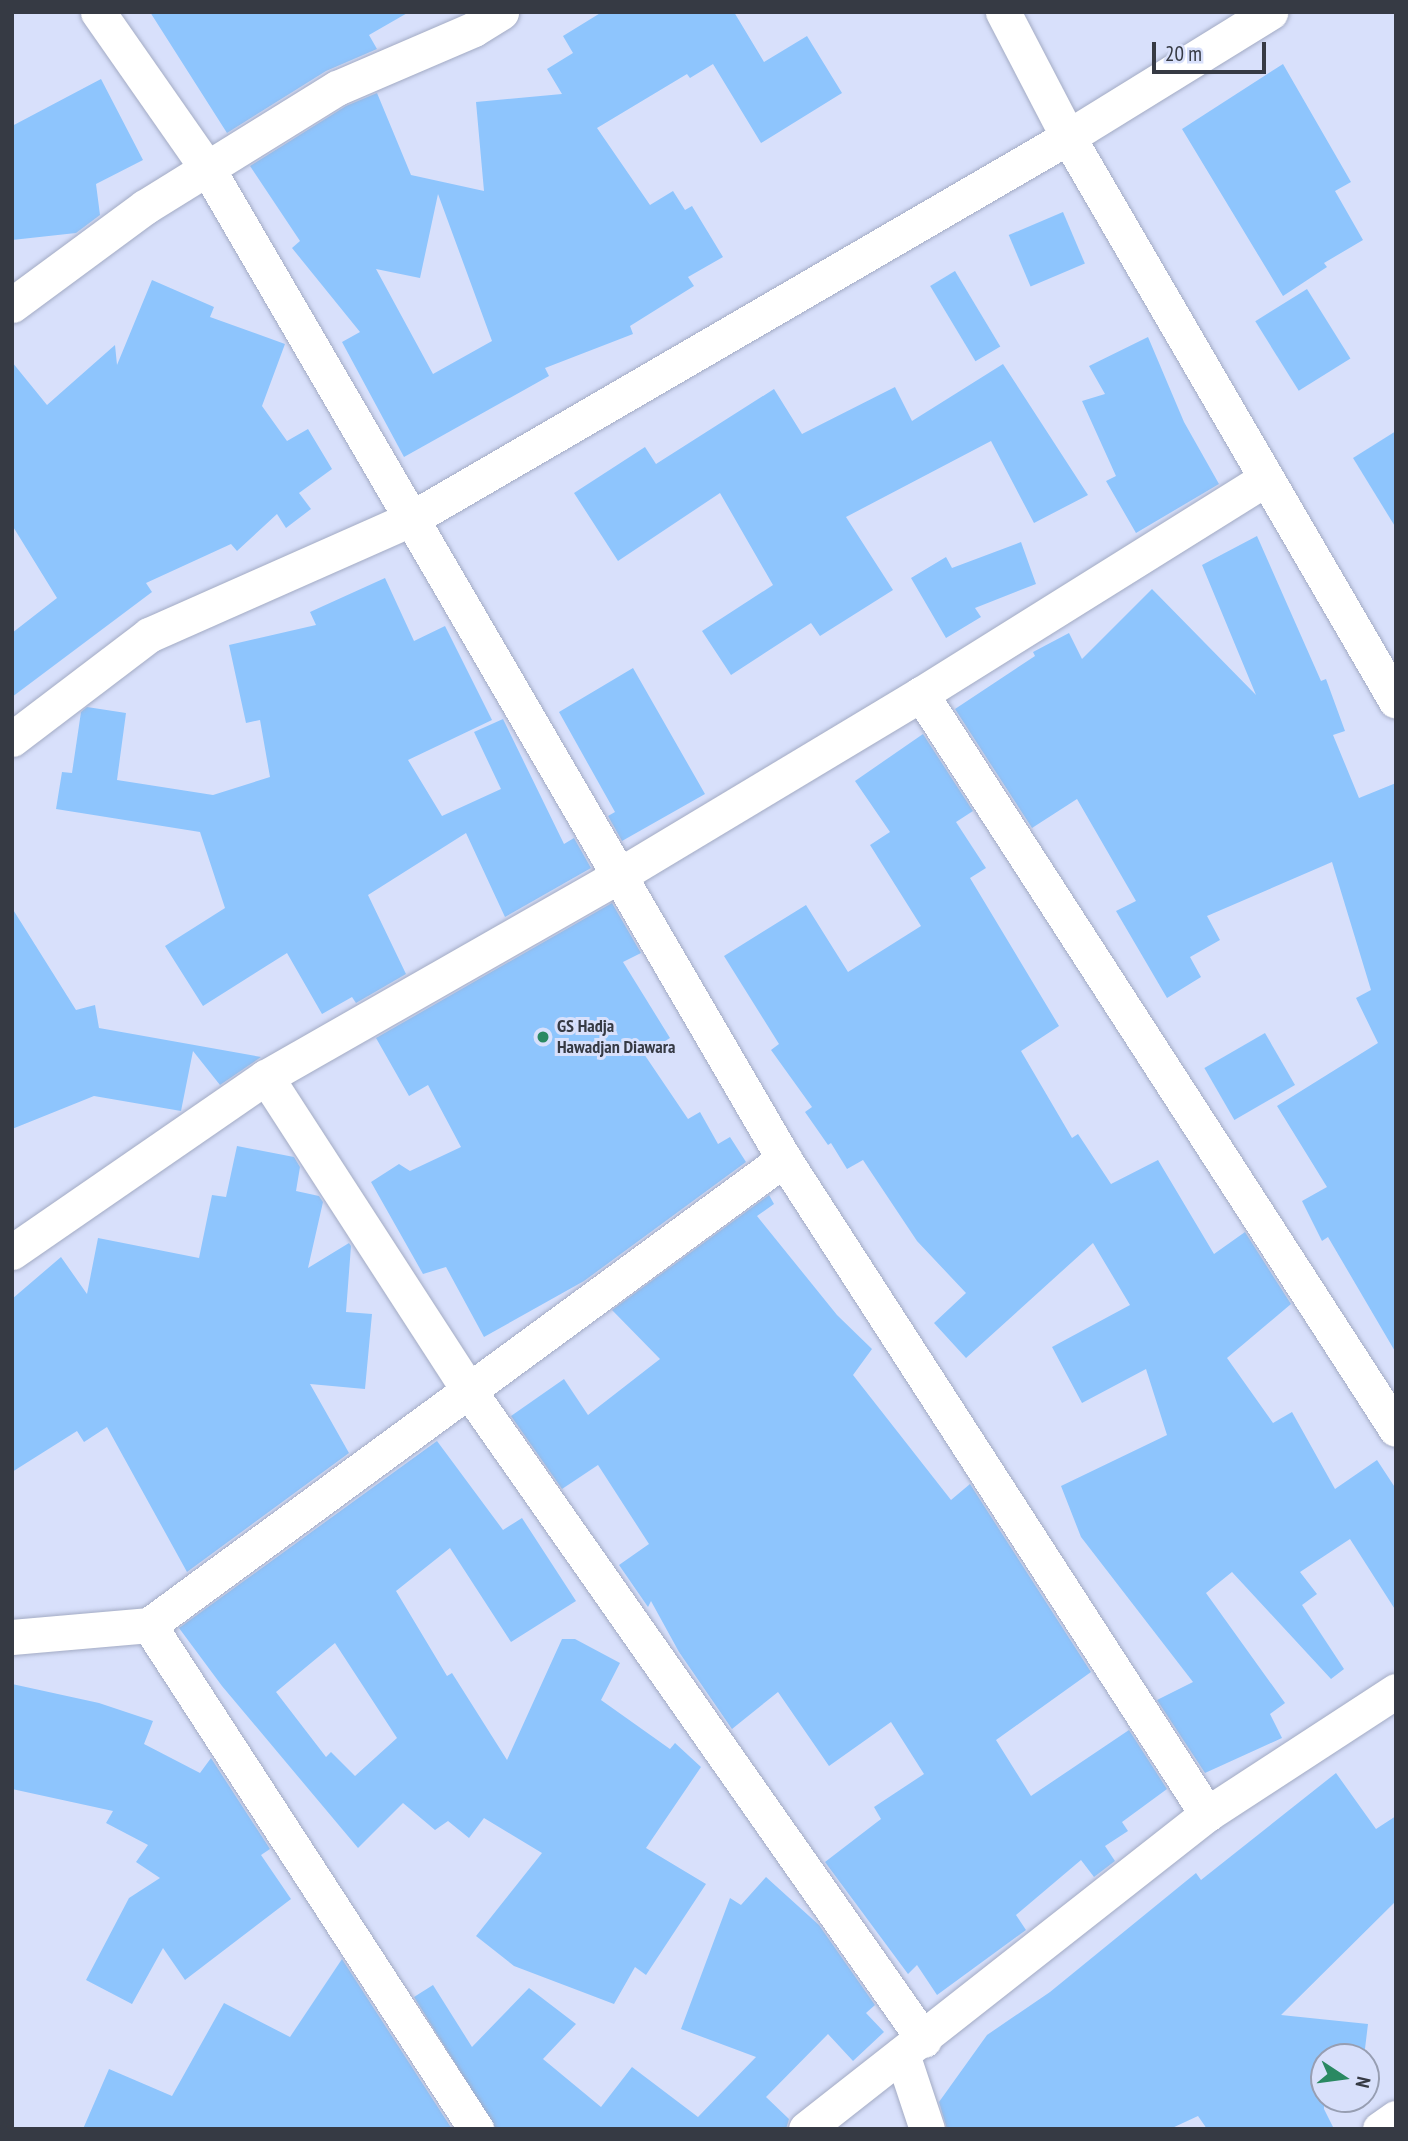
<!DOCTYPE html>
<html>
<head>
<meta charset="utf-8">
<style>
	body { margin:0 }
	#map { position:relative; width:1408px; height:2141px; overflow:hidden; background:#d8e0fb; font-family:"PT Sans Narrow",sans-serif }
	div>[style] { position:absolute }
	.building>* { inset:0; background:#8ec5fd; transform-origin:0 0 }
	.roads { filter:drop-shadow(0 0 2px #a3abc4) drop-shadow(0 0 2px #a3abc4) }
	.street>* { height:35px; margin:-17.5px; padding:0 17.5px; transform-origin:17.5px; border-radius:17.5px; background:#fff }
	.dots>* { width:19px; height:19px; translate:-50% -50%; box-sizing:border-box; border:4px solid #d8e0fb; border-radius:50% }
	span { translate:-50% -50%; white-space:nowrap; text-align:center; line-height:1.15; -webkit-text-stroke:6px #d8e0fb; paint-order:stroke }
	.poi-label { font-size:18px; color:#363a44; font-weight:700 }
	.left { translate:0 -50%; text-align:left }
	.frame { position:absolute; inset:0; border:14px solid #363a44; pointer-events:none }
	.north { position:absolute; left:1310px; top:2043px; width:70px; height:70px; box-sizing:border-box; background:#d8e0fb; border:2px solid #979eb2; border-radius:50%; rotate:103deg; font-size:19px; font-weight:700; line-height:28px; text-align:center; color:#363a44 }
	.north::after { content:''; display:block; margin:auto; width:24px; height:32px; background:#2a8962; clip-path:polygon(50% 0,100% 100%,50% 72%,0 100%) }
	.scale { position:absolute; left:1152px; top:42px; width:114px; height:32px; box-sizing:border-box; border:4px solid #363a44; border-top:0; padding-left:9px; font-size:21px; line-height:24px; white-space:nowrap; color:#363a44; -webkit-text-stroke:5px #d8e0fb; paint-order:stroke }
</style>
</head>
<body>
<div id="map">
	<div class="building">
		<i style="clip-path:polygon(150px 12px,409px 12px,369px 35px,377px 49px,326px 71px,227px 133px)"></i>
		<i style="clip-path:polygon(evenodd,602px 12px,734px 12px,764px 62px,807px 36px,842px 93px,761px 143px,713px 64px,690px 78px,687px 74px,597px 128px,650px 205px,673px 191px,685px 210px,692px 206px,723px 257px,688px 277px,694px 286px,630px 326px,633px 334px,545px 368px,549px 376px,404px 457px,342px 342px,360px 332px,292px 248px,300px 241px,250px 166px,346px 106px,377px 93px,411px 175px,484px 191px,476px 102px,562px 94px,547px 69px,573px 53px,563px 36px,602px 12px,438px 194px,492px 341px,433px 374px,376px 269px,420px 278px,438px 194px)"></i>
		<i style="clip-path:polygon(1283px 64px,1351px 182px,1335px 191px,1363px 240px,1324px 263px,1327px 267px,1283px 296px,1182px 129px)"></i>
		<i style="clip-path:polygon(101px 79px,143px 160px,96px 184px,100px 215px,76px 233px,12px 240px,12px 126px)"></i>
		<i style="left:1063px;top:212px;width:56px;height:59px;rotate:67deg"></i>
		<i style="left:955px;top:271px;width:88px;height:29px;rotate:59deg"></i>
		<i style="clip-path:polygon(152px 280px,214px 307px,210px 317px,285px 344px,262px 406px,287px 441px,308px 429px,332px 469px,299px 493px,311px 509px,286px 528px,277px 514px,237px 551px,231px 544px,146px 583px,152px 592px,12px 697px,12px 633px,57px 598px,12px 525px,12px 362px,47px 405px,115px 345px,117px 365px)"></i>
		<i style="left:1307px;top:289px;width:82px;height:61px;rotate:58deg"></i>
		<i style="clip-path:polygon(1148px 337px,1184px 422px,1219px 484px,1136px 533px,1106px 481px,1116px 476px,1082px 401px,1105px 394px,1089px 366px)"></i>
		<i style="clip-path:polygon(1003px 364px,1088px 495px,1034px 523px,991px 441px,846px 517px,893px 590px,820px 636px,811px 623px,731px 675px,702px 631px,773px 585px,720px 493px,618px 561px,574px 493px,645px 447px,656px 464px,774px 389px,802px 434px,895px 387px,912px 421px)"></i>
		<i style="clip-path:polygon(1396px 431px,1396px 528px,1353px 458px)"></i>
		<i style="clip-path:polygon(1257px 536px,1321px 681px,1326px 679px,1345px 731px,1333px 735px,1359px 798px,1396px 783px,1396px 1353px,1328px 1237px,1322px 1241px,1302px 1201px,1327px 1187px,1277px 1106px,1378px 1043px,1356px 998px,1371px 990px,1332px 862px,1207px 916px,1220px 940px,1190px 957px,1201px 977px,1167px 998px,1116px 911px,1136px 901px,1077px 799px,1032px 828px,955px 709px,1035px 656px,1033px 652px,1069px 633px,1082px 659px,1152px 589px,1256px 695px,1202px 565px)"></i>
		<i style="clip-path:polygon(1021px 542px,1036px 584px,975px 608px,981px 617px,946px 638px,911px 578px,946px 557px,952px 568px)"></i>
		<i style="clip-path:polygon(385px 578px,414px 641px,445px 626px,492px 720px,408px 760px,442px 816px,501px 789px,474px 732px,503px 719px,564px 844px,574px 838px,591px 868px,505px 917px,466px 833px,368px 895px,406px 974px,356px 1003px,352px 997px,322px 1014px,287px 953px,203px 1006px,165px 946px,225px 908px,200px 832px,56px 809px,62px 772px,72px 773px,81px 712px,87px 707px,126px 713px,117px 780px,213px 795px,270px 777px,260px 720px,246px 723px,229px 645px,316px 625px,310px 612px)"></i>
		<i style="clip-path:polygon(633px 668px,705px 794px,622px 841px,608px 816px,615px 812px,559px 712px)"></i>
		<i style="clip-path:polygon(923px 734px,973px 811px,956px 822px,986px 868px,970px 878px,1059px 1026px,1021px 1051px,1072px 1138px,1078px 1134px,1111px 1184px,1158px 1160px,1214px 1254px,1245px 1232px,1291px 1304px,1227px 1358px,1273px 1423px,1292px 1412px,1335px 1489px,1377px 1460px,1396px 1489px,1396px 1611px,1350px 1539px,1300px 1572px,1317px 1594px,1302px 1605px,1344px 1669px,1331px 1679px,1232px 1572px,1206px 1593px,1285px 1703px,1270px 1714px,1282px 1738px,1205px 1773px,1157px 1700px,1193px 1682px,1081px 1537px,1061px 1486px,1167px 1435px,1146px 1369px,1082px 1403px,1052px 1347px,1130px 1305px,1093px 1243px,966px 1358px,934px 1323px,966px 1293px,917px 1241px,863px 1160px,847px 1169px,831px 1143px,828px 1145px,805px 1112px,812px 1107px,771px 1050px,779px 1044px,724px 956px,806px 905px,848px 972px,921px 926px,870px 845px,890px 832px,855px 781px)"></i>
		<i style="clip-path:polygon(612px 903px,641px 953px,623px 962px,670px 1038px,644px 1054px,688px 1119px,700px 1112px,718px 1144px,730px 1137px,746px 1162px,584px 1281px,484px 1337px,446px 1267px,423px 1274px,371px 1182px,399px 1164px,410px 1171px,461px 1147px,428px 1085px,409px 1096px,376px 1038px)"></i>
		<i style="clip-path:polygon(12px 908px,76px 1010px,95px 1005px,99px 1028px,261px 1057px,220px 1085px,193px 1051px,181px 1111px,94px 1096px,12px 1129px)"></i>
		<i style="left:1265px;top:1033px;width:60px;height:70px;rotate:60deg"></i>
		<i style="clip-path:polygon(237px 1146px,294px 1157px,300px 1167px,296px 1191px,319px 1196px,323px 1202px,308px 1268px,349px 1243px,351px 1246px,346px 1312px,372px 1314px,365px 1389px,310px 1384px,349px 1453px,187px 1572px,107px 1427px,84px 1442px,77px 1431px,12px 1472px,12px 1299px,61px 1257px,87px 1294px,98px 1238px,199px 1258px,212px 1195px,226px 1197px)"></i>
		<i style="clip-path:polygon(769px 1195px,774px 1204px,757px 1216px,837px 1315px,872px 1349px,853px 1375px,951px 1500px,970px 1484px,1091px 1672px,996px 1740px,1031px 1796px,1129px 1730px,1167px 1789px,1122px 1822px,1128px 1831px,1105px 1846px,1115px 1861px,1094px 1877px,1081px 1860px,1016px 1915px,1026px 1930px,937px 1995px,917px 1965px,908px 1974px,825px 1862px,881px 1819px,874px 1807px,924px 1774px,891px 1722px,829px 1766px,778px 1692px,732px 1729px,679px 1652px,651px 1601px,648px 1607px,619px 1565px,649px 1544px,598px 1465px,562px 1489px,511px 1416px,564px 1379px,588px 1415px,660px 1359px,612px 1310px)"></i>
		<i style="clip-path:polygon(evenodd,437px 1441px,503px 1530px,522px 1518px,576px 1601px,511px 1642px,450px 1548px,396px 1591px,447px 1676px,452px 1673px,507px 1760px,562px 1639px,575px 1639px,620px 1663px,601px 1700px,670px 1749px,675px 1743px,701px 1767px,646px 1848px,706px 1884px,646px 1975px,635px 1967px,614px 2004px,514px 1966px,476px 1936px,542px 1853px,484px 1818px,469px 1838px,448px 1821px,435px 1830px,403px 1803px,358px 1848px,222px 1686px,179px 1628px,437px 1441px,335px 1643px,397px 1738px,355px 1776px,331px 1752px,326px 1757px,276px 1692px,335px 1643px)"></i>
		<i style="clip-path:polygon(12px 1684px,99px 1703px,153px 1721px,144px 1744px,200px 1773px,211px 1758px,270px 1849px,261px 1855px,291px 1899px,185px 1980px,163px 1948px,132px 2004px,86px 1980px,129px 1898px,160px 1878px,136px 1862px,148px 1845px,106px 1823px,113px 1811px,12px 1789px)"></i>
		<i style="clip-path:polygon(1336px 1773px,1376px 1829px,1396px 1816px,1396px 1901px,1281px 2015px,1368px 2024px,1364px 2057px,1324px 2057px,1324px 2109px,1334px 2129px,1207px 2129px,1198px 2116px,1170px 2129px,947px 2129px,939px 2102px,987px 2035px,1050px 1992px,1196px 1873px,1201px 1880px)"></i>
		<i style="clip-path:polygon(766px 1877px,819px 1925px,875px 2005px,866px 2013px,884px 2032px,853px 2061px,828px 2034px,766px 2097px,789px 2119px,786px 2129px,496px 2129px,414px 1997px,433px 1985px,472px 2047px,529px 1988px,576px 2024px,543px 2059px,601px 2107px,632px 2067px,698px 2117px,756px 2057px,681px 2029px,730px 1898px,741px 1905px)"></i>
		<i style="clip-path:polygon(342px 1959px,452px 2129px,83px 2129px,109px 2069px,172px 2096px,224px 2003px,290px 2037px)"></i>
	</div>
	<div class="roads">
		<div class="street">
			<i style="left:98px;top:12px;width:194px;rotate:55.1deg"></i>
			<i style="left:209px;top:171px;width:1143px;rotate:59.8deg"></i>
			<i style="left:784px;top:1159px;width:780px;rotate:57.15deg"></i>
			<i style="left:1003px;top:12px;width:141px;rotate:62.5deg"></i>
			<i style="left:1068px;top:137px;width:652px;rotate:59.82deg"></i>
			<i style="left:12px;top:305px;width:165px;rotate:-36.4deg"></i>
			<i style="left:145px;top:207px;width:226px;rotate:-31.8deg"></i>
			<i style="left:337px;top:88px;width:149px;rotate:-23.3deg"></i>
			<i style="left:474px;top:29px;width:32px;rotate:-32deg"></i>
			<i style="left:921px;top:694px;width:875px;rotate:57.13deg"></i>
			<i style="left:12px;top:739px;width:172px;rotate:-37.2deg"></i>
			<i style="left:149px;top:635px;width:284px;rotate:-23.9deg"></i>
			<i style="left:409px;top:520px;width:762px;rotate:-30.16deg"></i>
			<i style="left:1068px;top:137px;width:238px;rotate:-31.7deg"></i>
			<i style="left:266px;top:1077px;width:370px;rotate:57.1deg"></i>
			<i style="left:467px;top:1388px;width:796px;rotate:54.97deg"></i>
			<i style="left:12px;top:1252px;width:308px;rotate:-34.6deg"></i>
			<i style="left:266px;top:1077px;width:405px;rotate:-29.7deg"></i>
			<i style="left:618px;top:876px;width:353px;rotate:-31deg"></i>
			<i style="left:921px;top:694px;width:406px;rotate:-32deg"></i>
			<i style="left:149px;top:1625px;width:601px;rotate:57.02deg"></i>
			<i style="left:12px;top:1637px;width:138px;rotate:-5deg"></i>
			<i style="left:149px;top:1625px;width:788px;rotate:-36.27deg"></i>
			<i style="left:902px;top:2054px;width:79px;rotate:71.6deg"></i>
			<i style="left:806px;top:2129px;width:510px;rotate:-38.15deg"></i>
			<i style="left:1207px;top:1814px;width:225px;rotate:-33.1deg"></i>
			<i style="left:1380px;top:2129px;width:19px;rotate:-35deg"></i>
		</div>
	</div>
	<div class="dots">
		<i style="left:543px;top:1037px;background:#2a8962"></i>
	</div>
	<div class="poi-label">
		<span class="left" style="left:557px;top:1037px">GS Hadja<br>Hawadjan Diawara</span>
	</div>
	<div class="frame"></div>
	<div class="north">N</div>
	<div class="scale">20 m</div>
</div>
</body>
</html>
